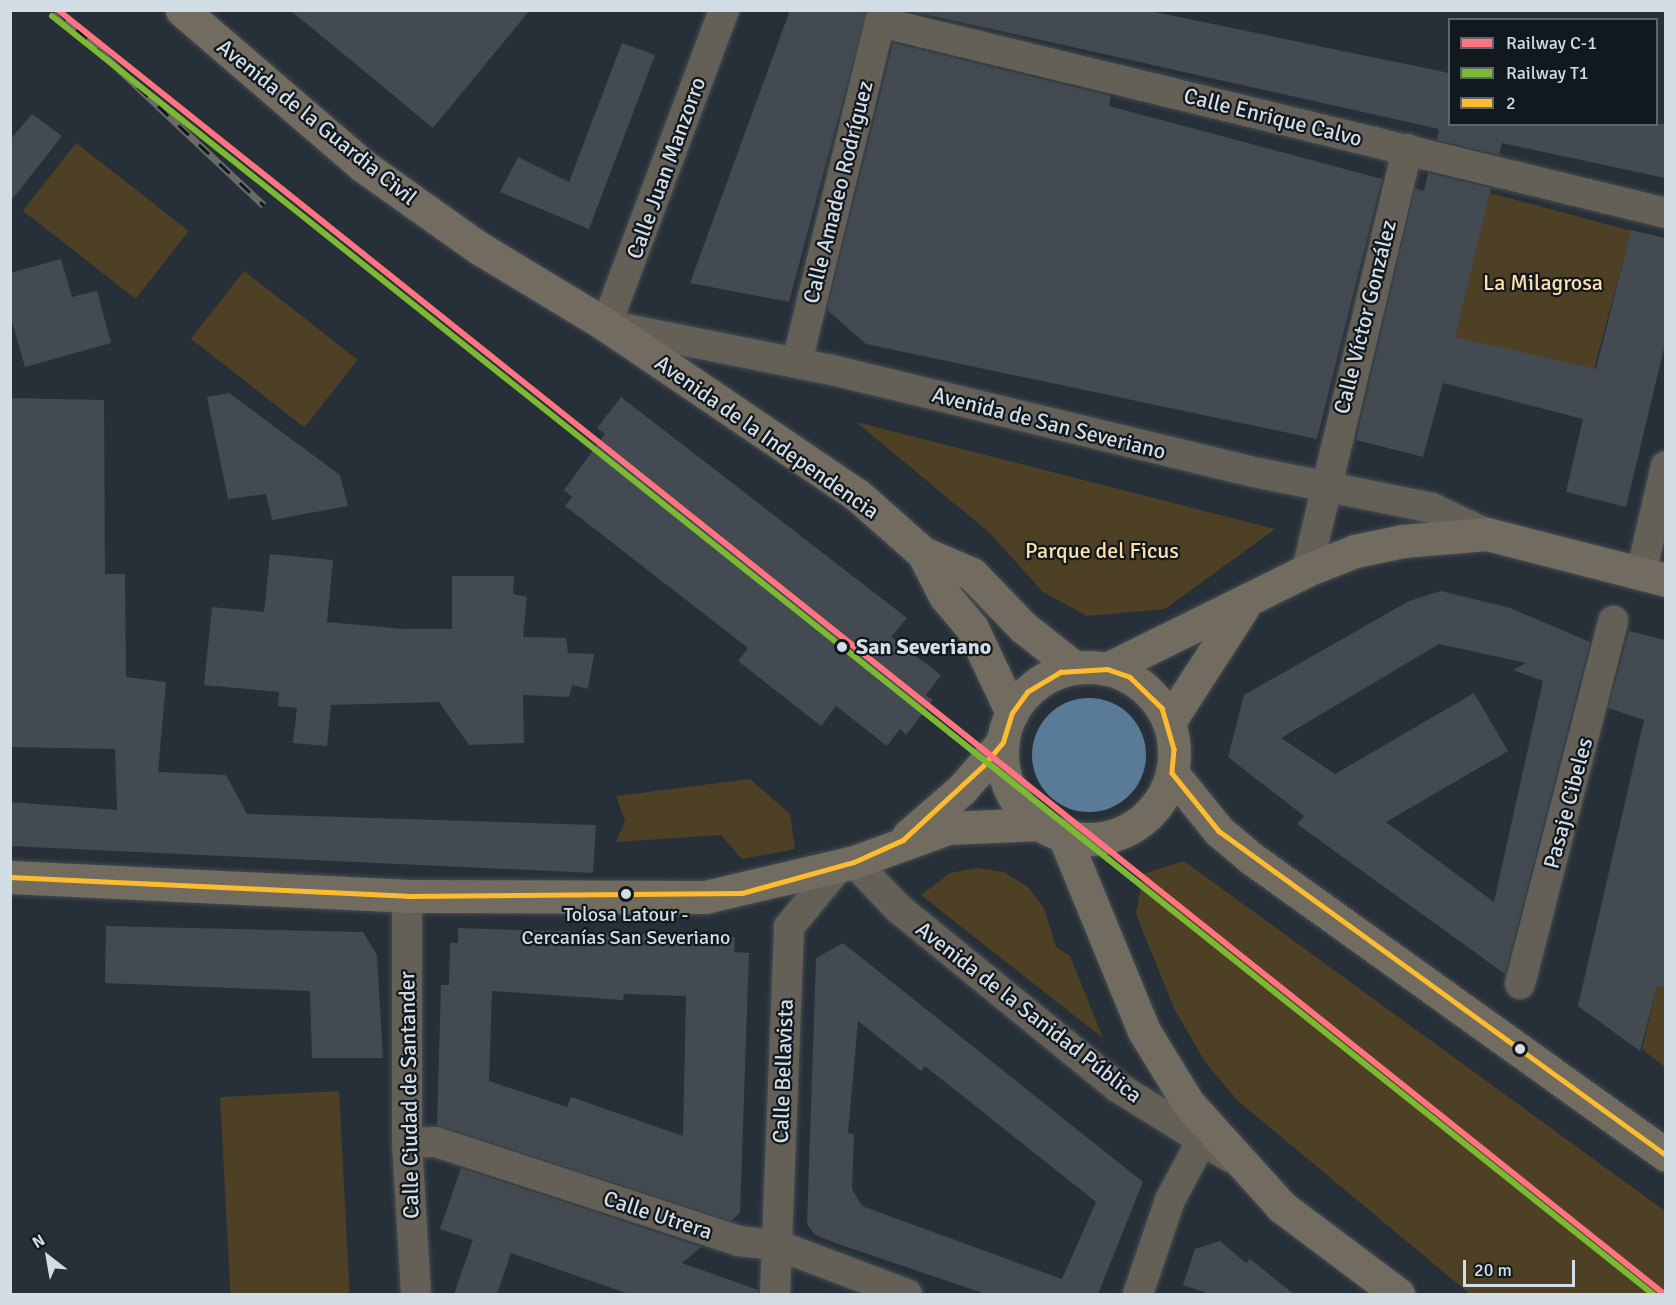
<!DOCTYPE html>
<html>
<head>
<meta charset="utf-8">
<style>
	body { margin:0 }
	#map { position:relative; width:1676px; height:1305px; overflow:hidden; background:#273038; font-family:Signika,sans-serif }
	div>[style] { position:absolute }
	.green>* { inset:0; background:#4e4025; transform-origin:0 0 }
	.water>* { inset:0; background:#597b98 }
	.round { border-radius:50% }
	.building>* { inset:0; background:#434a51 }
	.roads { filter:drop-shadow(0 0 2px #444c52) drop-shadow(0 0 2px #444c52) }
	.street>* { height:30px; margin:-15px; padding:0 15px; transform-origin:15px; border-radius:15px; background:#646057 }
	.secondary>* { height:33px; margin:-16.5px; padding:0 16.5px; transform-origin:16.5px; border-radius:16.5px; background:#716c5f }
	.secondary>.ring { margin:-16.5px; padding:0; box-sizing:content-box; background:none; border:33px solid #716c5f; border-radius:50% }
	.rail>* { height:7px; margin-top:-3.5px; transform-origin:0; background:repeating-linear-gradient(90deg,#11181e 0 14px,#6a6a66 0 28px); box-sizing:border-box; border-block:2px solid #6a6a66 }
	.bus-1>* { height:4.5px; margin:-2.25px; padding:0 2.25px; transform-origin:2.25px; border-radius:2.25px; background:#fdbc30 }
	.rail-1>* { height:6px; margin:-3px; padding:0 3px; transform-origin:3px; border-radius:3px; background:#ff7480 }
	.rail-2>* { height:6px; margin:-3px; padding:0 3px; transform-origin:3px; border-radius:3px; background:#7bb932 }
	.dots>* { width:16px; height:16px; translate:-50% -50%; box-sizing:border-box; border:3px solid #11181e; border-radius:50% }
	span { translate:-50% -50%; white-space:nowrap; text-align:center; line-height:1.15; -webkit-text-stroke:4.5px #11181e; paint-order:stroke }
	.bus-label { font-size:20px; color:#d3dde6 }
	.street-label { font-size:22px; color:#d3dde6 }
	.park-label { font-size:22px; color:#fde0ab }
	.stop-label { font-size:22px; color:#d3dde6; font-weight:700 }
	.left { translate:0 -50%; text-align:left }
	.frame { position:absolute; inset:0; border:12px solid #d3dde6; pointer-events:none }
	.legend { position:absolute; left:1448px; top:18px; width:210px; height:108px; box-sizing:border-box; background:#11181e; border:2px solid #5f676e; margin:0; padding:8px 10px; list-style:none; font-size:18px; color:#d3dde6 }
	.legend li { display:flex; align-items:center; gap:12px; height:30px }
	.legend b { width:30px; border:2px solid #5f676e }
	.north { position:absolute; left:18px; top:1227px; width:60px; height:60px; -webkit-text-stroke:4px #11181e; paint-order:stroke; rotate:329deg; font-size:16px; font-weight:700; line-height:24px; text-align:center; color:#d3dde6 }
	.north::after { content:''; display:block; margin:auto; width:21px; height:27px; background:#d3dde6; clip-path:polygon(50% 0,100% 100%,50% 72%,0 100%) }
	.scale { position:absolute; left:1463px; top:1260px; width:112px; height:27px; box-sizing:border-box; border:3px solid #d3dde6; border-top:0; padding-left:8px; font-size:18px; line-height:21px; white-space:nowrap; color:#d3dde6; -webkit-text-stroke:4px #11181e; paint-order:stroke }
</style>
</head>
<body>
<div id="map">
	<div class="green">
		<i style="left:76px;top:143px;width:143px;height:86px;rotate:38deg"></i>
		<i style="left:1490px;top:193px;width:146px;height:148px;rotate:15deg"></i>
		<i style="left:244px;top:271px;width:144px;height:86px;rotate:38deg"></i>
		<i style="clip-path:polygon(856px 422px,1275px 529px,1165px 609px,1087px 616px,1043px 592px,990px 533px)"></i>
		<i style="clip-path:polygon(750px 779px,790px 814px,795px 849px,742px 859px,721px 835px,616px 842px,625px 821px,616px 796px)"></i>
		<i style="clip-path:polygon(1184px 861px,1665px 1211px,1665px 1294px,1470px 1294px,1238px 1101px,1205px 1062px,1174px 1008px,1136px 914px,1143px 874px)"></i>
		<i style="clip-path:polygon(977px 868px,1004px 872px,1028px 887px,1044px 908px,1056px 947px,1070px 956px,1103px 1038px,921px 895px,950px 873px)"></i>
		<i style="clip-path:polygon(1657px 986px,1665px 988px,1665px 1067px,1642px 1049px)"></i>
		<i style="left:339px;top:1091px;width:203px;height:119px;rotate:87deg"></i>
	</div>
	<div class="water">
		<i class="round" style="left:1032px;top:698px;width:114px;height:114px"></i>
	</div>
	<div class="building">
		<i style="clip-path:polygon(290px 10px,530px 10px,433px 128px)"></i>
		<i style="clip-path:polygon(790px 10px,867px 10px,789px 302px,690px 283px)"></i>
		<i style="clip-path:polygon(906px 10px,1145px 10px,1449px 73px,1449px 124px,1665px 124px,1665px 178px,1502px 143px,1499px 155px,1437px 140px,1439px 129px)"></i>
		<i style="clip-path:polygon(622px 43px,655px 55px,589px 229px,500px 192px,518px 157px,569px 182px)"></i>
		<i style="clip-path:polygon(893px 43px,1111px 96px,1109px 106px,1382px 179px,1317px 439px,866px 344px,827px 310px)"></i>
		<i style="clip-path:polygon(32px 114px,62px 136px,10px 202px,10px 140px)"></i>
		<i style="clip-path:polygon(1428px 173px,1491px 188px,1455px 337px,1596px 369px,1631px 230px,1665px 238px,1665px 344px,1626px 507px,1566px 492px,1583px 419px,1443px 383px,1423px 457px,1356px 440px,1415px 188px,1424px 191px)"></i>
		<i style="clip-path:polygon(61px 259px,72px 297px,97px 291px,111px 343px,25px 367px,10px 315px,10px 273px)"></i>
		<i style="clip-path:polygon(229px 393px,340px 475px,348px 506px,272px 520px,266px 494px,228px 499px,207px 397px)"></i>
		<i style="clip-path:polygon(621px 397px,907px 618px,891px 637px,941px 675px,926px 695px,933px 700px,906px 735px,900px 729px,887px 746px,836px 706px,821px 726px,738px 661px,748px 648px,565px 506px,572px 497px,564px 490px,605px 434px,597px 428px)"></i>
		<i style="clip-path:polygon(10px 398px,104px 400px,105px 574px,125px 574px,126px 677px,166px 682px,158px 772px,226px 775px,247px 814px,596px 825px,593px 873px,10px 846px,10px 802px,117px 810px,115px 749px,10px 747px)"></i>
		<i style="clip-path:polygon(270px 554px,333px 560px,327px 622px,403px 629px,452px 629px,452px 576px,514px 576px,513px 594px,527px 597px,523px 637px,566px 638px,568px 653px,594px 654px,588px 689px,572px 685px,569px 697px,523px 695px,524px 743px,469px 745px,439px 702px,331px 705px,327px 746px,293px 743px,297px 708px,278px 706px,279px 692px,204px 685px,212px 607px,264px 612px)"></i>
		<i style="clip-path:polygon(evenodd,1441px 591px,1510px 608px,1590px 642px,1505px 974px,1297px 824px,1304px 816px,1228px 757px,1244px 695px,1409px 601px,1441px 591px,1439px 644px,1526px 663px,1513px 670px,1543px 681px,1494px 902px,1386px 822px,1508px 751px,1474px 693px,1335px 774px,1281px 738px,1439px 644px)"></i>
		<i style="clip-path:polygon(1629px 631px,1665px 640px,1665px 988px,1657px 986px,1640px 1051px,1578px 1006px,1644px 720px,1608px 708px)"></i>
		<i style="clip-path:polygon(106px 926px,363px 932px,377px 955px,383px 1058px,312px 1058px,310px 991px,105px 983px)"></i>
		<i style="clip-path:polygon(evenodd,458px 928px,735px 937px,734px 952px,749px 953px,740px 1213px,731px 1221px,437px 1125px,441px 985px,449px 985px,450px 943px,458px 943px,458px 928px,492px 991px,623px 1000px,624px 994px,686px 996px,683px 1136px,571px 1097px,567px 1107px,489px 1081px,492px 991px)"></i>
		<i style="clip-path:polygon(evenodd,843px 943px,1143px 1182px,1098px 1294px,986px 1294px,838px 1244px,815px 1235px,807px 1224px,816px 958px,843px 943px,858px 1021px,921px 1071px,925px 1066px,1096px 1202px,1062px 1279px,862px 1206px,852px 1189px,854px 1134px,848px 1133px,858px 1021px)"></i>
		<i style="clip-path:polygon(461px 1168px,701px 1247px,682px 1263px,758px 1290px,758px 1294px,629px 1294px,511px 1253px,497px 1294px,454px 1294px,473px 1240px,440px 1229px)"></i>
		<i style="clip-path:polygon(1220px 1241px,1246px 1263px,1250px 1259px,1294px 1294px,1210px 1294px,1183px 1285px,1195px 1249px)"></i>
	</div>
	<div class="roads">
		<div class="street">
			<i style="left:724px;top:10px;width:336px;rotate:110.5deg"></i>
			<i style="left:606px;top:325px;width:230px;rotate:11.3deg"></i>
			<i style="left:832px;top:370px;width:429px;rotate:13.6deg"></i>
			<i style="left:1249px;top:471px;width:187px;rotate:11.4deg"></i>
			<i style="left:1432px;top:508px;width:61px;rotate:25.3deg"></i>
			<i style="left:797px;top:362px;width:350px;rotate:-76.3deg"></i>
			<i style="left:880px;top:22px;width:809px;rotate:13.66deg"></i>
			<i style="left:1307px;top:570px;width:433px;rotate:-76.6deg"></i>
			<i style="left:1641px;top:574px;width:111px;rotate:-77deg"></i>
			<i style="left:854px;top:862px;width:64px;rotate:46.3deg"></i>
			<i style="left:898px;top:908px;width:285px;rotate:39.2deg"></i>
			<i style="left:1119px;top:1088px;width:131px;rotate:31.9deg"></i>
			<i style="left:407px;top:896px;width:247px;rotate:90deg"></i>
			<i style="left:407px;top:1143px;width:151px;rotate:86.6deg"></i>
			<i style="left:1520px;top:984px;width:375px;rotate:-75.6deg"></i>
			<i style="left:407px;top:1143px;width:29px;rotate:-2deg"></i>
			<i style="left:436px;top:1142px;width:318px;rotate:18.1deg"></i>
			<i style="left:738px;top:1241px;width:39px;rotate:6deg"></i>
			<i style="left:777px;top:1245px;width:139px;rotate:20.7deg"></i>
			<i style="left:775px;top:1294px;width:367px;rotate:-87.8deg"></i>
			<i style="left:789px;top:927px;width:80px;rotate:-50.6deg"></i>
			<i style="left:1138px;top:1294px;width:99px;rotate:-71.2deg"></i>
			<i style="left:1170px;top:1200px;width:68px;rotate:-61.9deg"></i>
		</div>
		<div class="secondary">
			<i style="left:182px;top:10px;width:238px;rotate:40.7deg"></i>
			<i style="left:362px;top:165px;width:143px;rotate:35.4deg"></i>
			<i style="left:479px;top:248px;width:149px;rotate:31.2deg"></i>
			<i style="left:606px;top:325px;width:302px;rotate:34.1deg"></i>
			<i style="left:856px;top:494px;width:89px;rotate:41.4deg"></i>
			<i style="left:923px;top:553px;width:53px;rotate:23.2deg"></i>
			<i style="left:972px;top:574px;width:74px;rotate:46.1deg"></i>
			<i style="left:1023px;top:627px;width:66px;rotate:38.3deg"></i>
			<i style="left:923px;top:553px;width:48px;rotate:62.9deg"></i>
			<i style="left:945px;top:596px;width:42px;rotate:49.8deg"></i>
			<i style="left:972px;top:628px;width:94px;rotate:64.8deg"></i>
			<i class="ring" style="left:1002px;top:667px;width:139px;height:139px"></i>
			<i style="left:1107px;top:669px;width:223px;rotate:-26.3deg"></i>
			<i style="left:1307px;top:570px;width:52px;rotate:-21.6deg"></i>
			<i style="left:1355px;top:551px;width:49px;rotate:-11.8deg"></i>
			<i style="left:1403px;top:541px;width:84px;rotate:-4.8deg"></i>
			<i style="left:1487px;top:534px;width:185px;rotate:14.4deg"></i>
			<i style="left:1169px;top:722px;width:137px;rotate:-57.2deg"></i>
			<i style="left:1172px;top:773px;width:75px;rotate:51deg"></i>
			<i style="left:1219px;top:831px;width:42px;rotate:40.2deg"></i>
			<i style="left:1251px;top:858px;width:510px;rotate:35.59deg"></i>
			<i style="left:908px;top:836px;width:72px;rotate:-41deg"></i>
			<i style="left:962px;top:789px;width:62px;rotate:-48.9deg"></i>
			<i style="left:1064px;top:836px;width:211px;rotate:67.7deg"></i>
			<i style="left:1144px;top:1031px;width:84px;rotate:58.6deg"></i>
			<i style="left:1188px;top:1103px;width:140px;rotate:47.9deg"></i>
			<i style="left:1282px;top:1207px;width:145px;rotate:36.9deg"></i>
			<i style="left:10px;top:877px;width:397px;rotate:2.7deg"></i>
			<i style="left:407px;top:896px;width:298px;rotate:0.2deg"></i>
			<i style="left:705px;top:897px;width:153px;rotate:-13.2deg"></i>
			<i style="left:854px;top:862px;width:100px;rotate:-19.9deg"></i>
			<i style="left:948px;top:828px;width:92px;rotate:-2.5deg"></i>
		</div>
	</div>
	<div class="rail">
		<i style="left:56px;top:10px;width:285px;rotate:43.2deg"></i>
	</div>
	<div class="bus-1">
		<i style="left:10px;top:877px;width:397px;rotate:2.7deg"></i>
		<i style="left:407px;top:896px;width:335px;rotate:-0.5deg"></i>
		<i style="left:742px;top:893px;width:116px;rotate:-15.5deg"></i>
		<i style="left:854px;top:862px;width:54px;rotate:-24.2deg"></i>
		<i style="left:903px;top:840px;width:109px;rotate:-42.8deg"></i>
		<i style="left:983px;top:766px;width:31px;rotate:-50deg"></i>
		<i style="left:1003px;top:742px;width:30px;rotate:-73deg"></i>
		<i style="left:1012px;top:713px;width:26px;rotate:-54deg"></i>
		<i style="left:1027px;top:692px;width:39px;rotate:-31deg"></i>
		<i style="left:1060px;top:672px;width:47px;rotate:-3.7deg"></i>
		<i style="left:1107px;top:669px;width:24px;rotate:19deg"></i>
		<i style="left:1130px;top:677px;width:45px;rotate:44.1deg"></i>
		<i style="left:1162px;top:708px;width:43px;rotate:73.7deg"></i>
		<i style="left:1174px;top:749px;width:24px;rotate:95deg"></i>
		<i style="left:1172px;top:773px;width:75px;rotate:51deg"></i>
		<i style="left:1219px;top:831px;width:552px;rotate:35.94deg"></i>
	</div>
	<div class="rail-1">
		<i style="left:58px;top:10px;width:2056px;rotate:38.64deg"></i>
	</div>
	<div class="rail-2">
		<i style="left:52px;top:16px;width:2049px;rotate:38.6deg"></i>
	</div>
	<div class="dots">
		<i style="left:842px;top:647px;background:#d3dde6"></i>
		<i style="left:626px;top:894px;background:#d3dde6"></i>
		<i style="left:1520px;top:1049px;background:#d3dde6"></i>
	</div>
	<div class="bus-label">
		<span style="left:626px;top:926px">Tolosa Latour -<br>Cercanías San Severiano</span>
	</div>
	<div class="street-label">
		<span style="left:1273px;top:117px;rotate:14deg">Calle Enrique Calvo</span>
		<span style="left:317px;top:122px;rotate:39deg">Avenida de la Guardia Civil</span>
		<span style="left:666px;top:168px;rotate:-70deg">Calle Juan Manzorro</span>
		<span style="left:838px;top:192px;rotate:-76deg">Calle Amadeo Rodríguez</span>
		<span style="left:1365px;top:317px;rotate:-76deg">Calle Víctor González</span>
		<span style="left:1049px;top:423px;rotate:14deg">Avenida de San Severiano</span>
		<span style="left:767px;top:437px;rotate:35deg">Avenida de la Independencia</span>
		<span style="left:1568px;top:803px;rotate:-75deg">Pasaje Cibeles</span>
		<span style="left:1029px;top:1012px;rotate:38deg">Avenida de la Sanidad Pública</span>
		<span style="left:783px;top:1071px;rotate:-88deg">Calle Bellavista</span>
		<span style="left:409px;top:1095px;rotate:-91deg">Calle Ciudad de Santander</span>
		<span style="left:658px;top:1215px;rotate:18deg">Calle Utrera</span>
	</div>
	<div class="park-label">
		<span style="left:1543px;top:283px">La Milagrosa</span>
		<span style="left:1102px;top:551px">Parque del Ficus</span>
	</div>
	<div class="stop-label">
		<span class="left" style="left:856px;top:647px">San Severiano</span>
	</div>
	<div class="frame"></div>
	<ul class="legend">
	<li><b style="height:8px;background:#ff7480"></b>Railway C-1</li>
	<li><b style="height:8px;background:#7bb932"></b>Railway T1</li>
	<li><b style="height:8px;background:#fdbc30"></b>2</li>
	</ul>
	<div class="north">N</div>
	<div class="scale">20 m</div>
</div>
</body>
</html>
